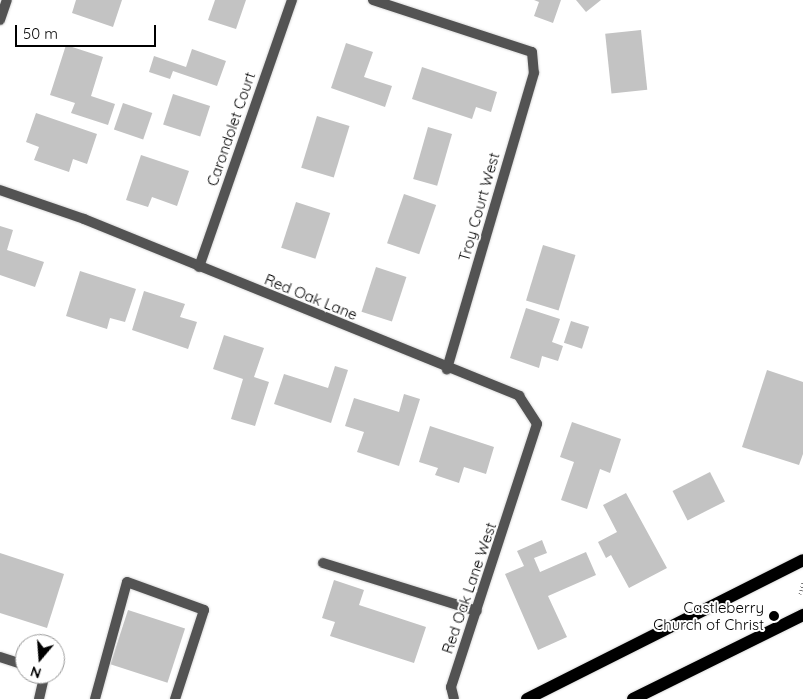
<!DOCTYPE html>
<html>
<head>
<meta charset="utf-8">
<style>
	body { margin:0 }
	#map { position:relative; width:803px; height:699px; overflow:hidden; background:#fff; font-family:Quicksand,sans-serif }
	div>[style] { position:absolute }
	.building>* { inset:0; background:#c3c3c3; transform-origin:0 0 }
	.path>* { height:3px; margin-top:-1.5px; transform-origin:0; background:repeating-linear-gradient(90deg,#757575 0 1px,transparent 0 3.5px) }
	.roads { filter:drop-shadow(0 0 1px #dbdbdb) drop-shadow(0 0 1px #dbdbdb) }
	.lane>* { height:10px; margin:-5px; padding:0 5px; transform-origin:5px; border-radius:5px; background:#535353 }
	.street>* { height:10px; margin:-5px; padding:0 5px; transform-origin:5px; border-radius:5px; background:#535353 }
	.primary>* { height:12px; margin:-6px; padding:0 6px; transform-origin:6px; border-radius:6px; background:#000 }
	.dots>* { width:14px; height:14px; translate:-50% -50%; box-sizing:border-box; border:2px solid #fff; border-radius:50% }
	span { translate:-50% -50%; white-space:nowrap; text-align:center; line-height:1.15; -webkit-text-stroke:4px #fff; paint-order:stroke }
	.street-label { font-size:15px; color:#000 }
	.poi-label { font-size:15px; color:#000 }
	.right { translate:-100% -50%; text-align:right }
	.north { position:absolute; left:15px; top:634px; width:50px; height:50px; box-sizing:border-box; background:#fff; border:1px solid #999; border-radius:50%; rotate:198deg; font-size:14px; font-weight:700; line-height:20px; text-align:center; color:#000 }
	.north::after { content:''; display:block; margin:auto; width:18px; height:22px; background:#000; clip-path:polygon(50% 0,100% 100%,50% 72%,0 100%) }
	.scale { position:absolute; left:15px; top:25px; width:141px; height:22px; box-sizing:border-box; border:2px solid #000; border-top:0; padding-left:6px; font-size:15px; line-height:18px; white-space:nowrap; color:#000; -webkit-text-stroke:4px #fff; paint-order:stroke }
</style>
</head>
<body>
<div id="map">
	<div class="building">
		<i style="clip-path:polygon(76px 0,122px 0,113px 27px,72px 13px)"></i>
		<i style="clip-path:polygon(215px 0,246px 0,236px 29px,208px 20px)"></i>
		<i style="clip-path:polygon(534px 0,561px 0,553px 23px,534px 16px,539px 2px)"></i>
		<i style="clip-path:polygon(576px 0,601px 0,586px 12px)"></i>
		<i style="left:641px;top:30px;width:60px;height:36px;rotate:84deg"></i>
		<i style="clip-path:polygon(346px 43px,373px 52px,364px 77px,392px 86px,385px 107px,331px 88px)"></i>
		<i style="clip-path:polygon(66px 45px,103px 57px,91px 96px,115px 104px,108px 125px,71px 113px,75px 103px,50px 95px)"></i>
		<i style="clip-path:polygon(192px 49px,226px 61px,217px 86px,173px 71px,170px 79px,149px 72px,154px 56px,186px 67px)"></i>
		<i style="clip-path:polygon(422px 67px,497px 92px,491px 112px,476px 107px,472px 119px,412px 99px)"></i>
		<i style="left:173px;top:94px;width:39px;height:32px;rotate:18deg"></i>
		<i style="left:123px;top:103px;width:31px;height:28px;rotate:19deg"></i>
		<i style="clip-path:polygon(36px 113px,97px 134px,87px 164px,73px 159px,69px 172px,34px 160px,39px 147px,26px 142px)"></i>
		<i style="left:317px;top:116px;width:34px;height:54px;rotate:17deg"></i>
		<i style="left:428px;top:127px;width:25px;height:54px;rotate:16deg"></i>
		<i style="clip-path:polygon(141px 155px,189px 171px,177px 206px,152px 197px,148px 207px,126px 200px)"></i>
		<i style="left:404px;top:194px;width:34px;height:52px;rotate:19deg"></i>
		<i style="left:296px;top:202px;width:36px;height:48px;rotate:18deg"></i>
		<i style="clip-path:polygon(0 226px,13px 230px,7px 250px,44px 262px,35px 287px,0 275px)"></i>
		<i style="left:543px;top:245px;width:34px;height:58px;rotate:17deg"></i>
		<i style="left:376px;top:267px;width:32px;height:47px;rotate:18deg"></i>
		<i style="clip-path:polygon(80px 271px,136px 289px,125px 322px,110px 318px,107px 329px,66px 316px)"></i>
		<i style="clip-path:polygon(144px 291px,185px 304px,180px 317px,197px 322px,188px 349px,132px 330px)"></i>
		<i style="clip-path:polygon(526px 308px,560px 319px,552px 342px,563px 346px,558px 361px,542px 356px,539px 368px,510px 358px)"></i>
		<i style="left:571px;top:321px;width:19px;height:23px;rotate:18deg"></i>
		<i style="clip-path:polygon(224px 335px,264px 348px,254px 377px,269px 382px,255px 426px,231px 419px,243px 379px,213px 369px)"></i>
		<i style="clip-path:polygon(335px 366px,348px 370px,331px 423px,274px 404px,284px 374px,328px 388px)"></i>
		<i style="clip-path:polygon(767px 370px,803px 382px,803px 454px,799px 465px,742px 447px)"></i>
		<i style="clip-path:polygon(404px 394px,420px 399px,399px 466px,357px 452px,364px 432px,345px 426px,354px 398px,399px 412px)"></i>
		<i style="clip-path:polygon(572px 422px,621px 439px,610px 473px,600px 469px,587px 509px,561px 500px,574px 462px,560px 457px)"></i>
		<i style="clip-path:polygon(430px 426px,494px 447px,486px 474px,464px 467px,459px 483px,435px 475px,438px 468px,419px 462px)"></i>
		<i style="left:710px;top:472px;width:33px;height:42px;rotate:63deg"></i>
		<i style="clip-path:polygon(626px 493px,667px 568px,629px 588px,611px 555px,606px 558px,598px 542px,617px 532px,603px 505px)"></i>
		<i style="clip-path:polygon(542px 540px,547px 553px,534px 558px,540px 572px,586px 552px,596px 575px,548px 596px,567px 637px,538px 650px,505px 574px,524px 566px,517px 551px)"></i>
		<i style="clip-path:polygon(0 553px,64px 574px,47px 628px,0 613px)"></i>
		<i style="clip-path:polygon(334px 580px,364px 590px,359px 605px,426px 627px,414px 663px,330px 636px,335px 622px,322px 618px)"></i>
		<i style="left:128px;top:610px;width:60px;height:57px;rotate:18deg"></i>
	</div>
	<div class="path">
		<i style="left:800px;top:594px;width:12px;rotate:-76deg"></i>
	</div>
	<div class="roads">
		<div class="lane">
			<i style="left:323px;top:563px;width:161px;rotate:17.3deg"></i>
			<i style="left:0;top:657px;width:26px;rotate:18deg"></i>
			<i style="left:39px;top:699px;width:26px;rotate:-77deg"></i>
			<i style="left:95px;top:699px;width:121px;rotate:-74.7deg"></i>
			<i style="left:127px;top:582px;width:82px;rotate:20deg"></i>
			<i style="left:204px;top:610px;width:94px;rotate:108deg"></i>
		</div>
		<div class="street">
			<i style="left:373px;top:0;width:167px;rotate:18.1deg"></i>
			<i style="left:532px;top:52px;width:21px;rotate:85deg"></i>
			<i style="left:534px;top:73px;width:309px;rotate:106.4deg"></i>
			<i style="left:0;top:20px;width:21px;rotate:-71deg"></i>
			<i style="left:0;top:190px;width:89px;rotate:19deg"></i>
			<i style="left:84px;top:219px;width:470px;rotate:22.1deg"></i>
			<i style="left:519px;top:396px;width:33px;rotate:57deg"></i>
			<i style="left:537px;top:424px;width:277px;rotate:108.1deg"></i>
			<i style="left:451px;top:687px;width:12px;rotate:76deg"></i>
			<i style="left:199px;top:267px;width:283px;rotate:-70.8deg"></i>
		</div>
		<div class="primary">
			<i style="left:527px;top:699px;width:309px;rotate:-26.7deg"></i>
			<i style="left:633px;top:699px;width:190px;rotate:-26.3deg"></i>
		</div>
	</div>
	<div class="dots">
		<i style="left:774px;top:616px;background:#000"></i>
	</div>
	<div class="street-label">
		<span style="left:231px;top:129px;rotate:-71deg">Carondolet Court</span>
		<span style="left:479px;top:207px;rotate:-74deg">Troy Court West</span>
		<span style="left:311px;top:297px;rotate:22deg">Red Oak Lane</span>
		<span style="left:469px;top:588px;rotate:-71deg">Red Oak Lane West</span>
	</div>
	<div class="poi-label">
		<span class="right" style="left:764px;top:616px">Castleberry<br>Church of Christ</span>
	</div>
	<div class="north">N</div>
	<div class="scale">50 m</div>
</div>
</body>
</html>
